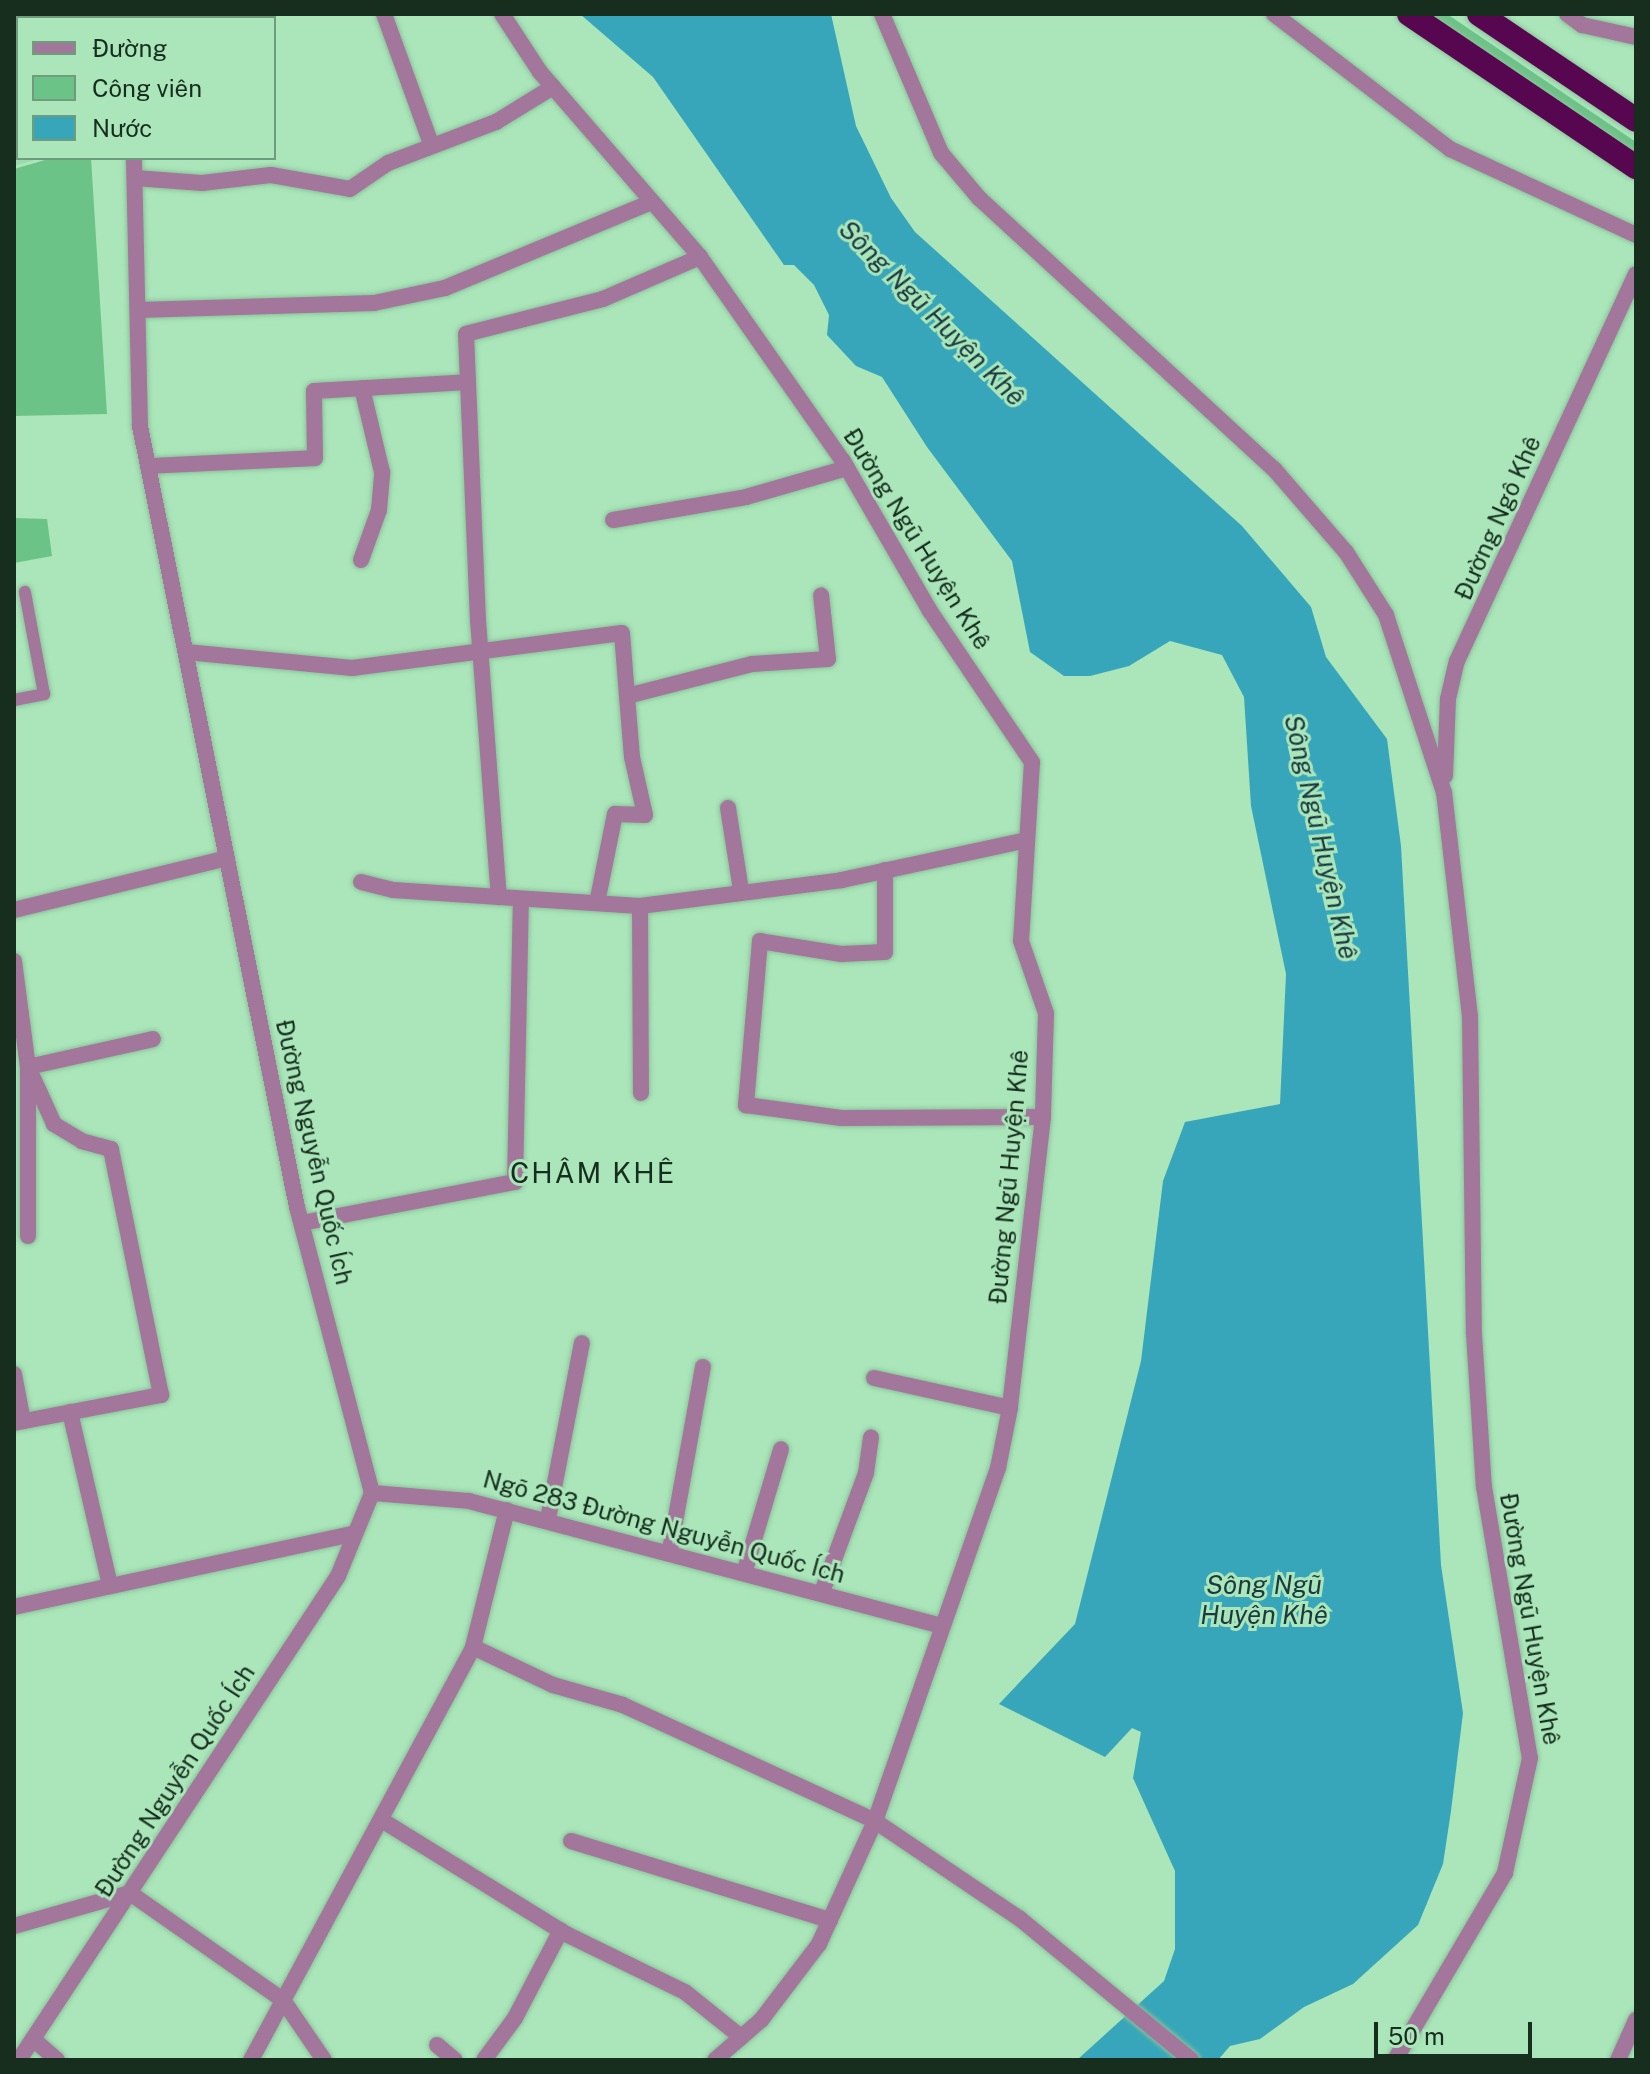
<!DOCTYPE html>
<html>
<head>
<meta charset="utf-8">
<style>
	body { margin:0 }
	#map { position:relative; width:1650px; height:2074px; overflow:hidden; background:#aae6ba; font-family:"Public Sans",sans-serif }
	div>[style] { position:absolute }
	.built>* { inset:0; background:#99dbab }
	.green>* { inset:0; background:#6cc387 }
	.water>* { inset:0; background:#37a6ba }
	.roads { filter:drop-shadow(0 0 2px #8dc19b) drop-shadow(0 0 2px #8dc19b) }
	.service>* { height:12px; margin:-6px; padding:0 6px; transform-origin:6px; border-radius:6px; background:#a3769b }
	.minor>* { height:16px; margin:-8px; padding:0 8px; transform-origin:8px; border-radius:8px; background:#a3769b }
	.tertiary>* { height:16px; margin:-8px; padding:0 8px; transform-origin:8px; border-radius:8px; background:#a3769b }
	.motorway>* { height:24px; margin:-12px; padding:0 12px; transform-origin:12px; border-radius:12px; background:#56074f }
	span { translate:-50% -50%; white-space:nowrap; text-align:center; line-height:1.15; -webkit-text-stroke:6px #aae6ba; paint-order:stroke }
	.street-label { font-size:24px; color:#172e1e }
	.water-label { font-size:26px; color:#1a3a41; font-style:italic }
	.quarter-label { font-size:28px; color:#172e1e; letter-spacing:2px }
	.frame { position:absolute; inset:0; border:16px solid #172e1e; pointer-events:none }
	.legend { position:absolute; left:16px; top:16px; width:260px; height:144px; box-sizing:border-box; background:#aae6ba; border:2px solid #6f9c7c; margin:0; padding:10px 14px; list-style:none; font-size:24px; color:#172e1e }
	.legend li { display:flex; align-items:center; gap:16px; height:40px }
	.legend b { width:40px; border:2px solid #6f9c7c }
	.scale { position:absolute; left:1374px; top:2022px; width:158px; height:36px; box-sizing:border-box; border:4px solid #172e1e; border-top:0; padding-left:10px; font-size:24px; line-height:28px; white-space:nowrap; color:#172e1e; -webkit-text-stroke:6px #aae6ba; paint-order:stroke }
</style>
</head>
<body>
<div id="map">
	<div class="built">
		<i style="clip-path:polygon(14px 14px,92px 18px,18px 18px,18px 158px,42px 158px,14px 166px)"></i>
	</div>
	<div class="green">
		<i style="clip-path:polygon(1429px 14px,1447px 14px,1636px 142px,1636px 155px)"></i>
		<i style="clip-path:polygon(52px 158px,91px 158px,107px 414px,14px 416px,14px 169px)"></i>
		<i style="clip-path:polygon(14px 518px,47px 519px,52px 556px,14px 563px)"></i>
	</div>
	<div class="water">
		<i style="clip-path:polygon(580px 14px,831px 14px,856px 126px,891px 198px,915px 232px,1242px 526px,1311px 607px,1326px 657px,1387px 739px,1401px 846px,1441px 1565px,1463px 1713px,1451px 1811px,1443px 1864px,1418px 1925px,1353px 1984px,1304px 2007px,1260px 2039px,1230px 2046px,1218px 2060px,1077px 2060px,1164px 1981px,1175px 1949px,1175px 1871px,1133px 1778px,1141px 1732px,1132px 1728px,1105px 1757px,999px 1704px,1075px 1624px,1141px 1361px,1163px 1181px,1185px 1122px,1280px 1104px,1286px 974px,1251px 806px,1244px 697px,1222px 655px,1170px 641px,1129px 666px,1090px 676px,1064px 676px,1030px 652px,1012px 561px,927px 447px,882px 377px,856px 366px,827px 335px,829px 315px,814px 285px,794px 265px,784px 265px,653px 77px)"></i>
	</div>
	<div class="roads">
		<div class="service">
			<i style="left:46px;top:14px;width:4px;rotate:76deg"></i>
			<i style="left:14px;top:700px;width:31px;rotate:-11deg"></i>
			<i style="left:44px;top:694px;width:104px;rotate:-100.6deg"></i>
		</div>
		<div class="minor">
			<i style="left:384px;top:14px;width:138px;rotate:70.1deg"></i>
			<i style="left:882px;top:14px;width:151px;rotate:67deg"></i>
			<i style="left:941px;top:153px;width:59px;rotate:49.8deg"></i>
			<i style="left:979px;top:198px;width:401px;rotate:42.6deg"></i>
			<i style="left:1274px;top:469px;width:110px;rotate:49.1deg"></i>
			<i style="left:1346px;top:552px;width:75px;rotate:57.6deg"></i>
			<i style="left:1386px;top:615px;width:186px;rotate:71.9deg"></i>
			<i style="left:1444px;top:792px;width:226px;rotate:83.4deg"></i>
			<i style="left:1470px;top:1017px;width:317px;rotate:89.3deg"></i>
			<i style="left:1474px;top:1334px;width:153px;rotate:86.3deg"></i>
			<i style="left:1484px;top:1487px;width:275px;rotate:80.4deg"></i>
			<i style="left:1530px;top:1758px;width:118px;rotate:102.3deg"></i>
			<i style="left:1505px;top:1873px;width:217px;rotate:120.5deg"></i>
			<i style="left:1274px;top:14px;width:222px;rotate:37.5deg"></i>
			<i style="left:1450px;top:149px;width:205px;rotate:24.8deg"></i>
			<i style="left:1567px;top:14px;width:19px;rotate:36deg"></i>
			<i style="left:1582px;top:25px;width:55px;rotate:12.5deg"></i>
			<i style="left:135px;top:178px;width:67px;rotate:4.3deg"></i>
			<i style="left:202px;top:183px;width:69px;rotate:-6.6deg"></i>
			<i style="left:271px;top:175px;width:80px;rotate:10deg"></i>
			<i style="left:350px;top:189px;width:46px;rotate:-34.4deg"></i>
			<i style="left:388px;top:163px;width:116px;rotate:-20.8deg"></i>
			<i style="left:496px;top:122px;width:67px;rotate:-31.6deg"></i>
			<i style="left:700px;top:257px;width:106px;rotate:156.6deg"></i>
			<i style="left:603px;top:299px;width:141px;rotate:165.7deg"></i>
			<i style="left:466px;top:334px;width:286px;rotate:87.6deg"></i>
			<i style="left:478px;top:620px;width:278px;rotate:85.7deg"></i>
			<i style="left:499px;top:897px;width:141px;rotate:3.7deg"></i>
			<i style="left:640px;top:906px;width:204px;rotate:-7.3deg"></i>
			<i style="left:842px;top:880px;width:189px;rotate:-12.2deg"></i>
			<i style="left:138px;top:310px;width:236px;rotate:-1.7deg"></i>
			<i style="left:374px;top:303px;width:73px;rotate:-11.9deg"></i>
			<i style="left:445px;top:288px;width:224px;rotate:-22.6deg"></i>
			<i style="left:148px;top:466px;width:167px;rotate:-2.7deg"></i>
			<i style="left:315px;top:458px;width:67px;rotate:-90.9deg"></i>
			<i style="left:314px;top:391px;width:154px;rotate:-3.3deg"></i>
			<i style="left:613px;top:520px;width:135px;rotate:-9.8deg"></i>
			<i style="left:746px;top:497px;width:105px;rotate:-16deg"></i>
			<i style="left:361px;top:560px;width:53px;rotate:-70.2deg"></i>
			<i style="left:379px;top:510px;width:38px;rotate:-85deg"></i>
			<i style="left:382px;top:472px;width:86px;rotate:-103.4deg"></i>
			<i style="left:186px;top:652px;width:167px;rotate:5.5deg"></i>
			<i style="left:352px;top:668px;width:272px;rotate:-7.4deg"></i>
			<i style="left:622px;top:633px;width:63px;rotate:85.5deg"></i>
			<i style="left:627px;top:696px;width:129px;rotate:-14.4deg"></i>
			<i style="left:752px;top:664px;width:76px;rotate:-3.8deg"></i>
			<i style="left:828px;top:659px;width:64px;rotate:-96.2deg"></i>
			<i style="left:1445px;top:776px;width:77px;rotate:-87.8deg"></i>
			<i style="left:1448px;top:699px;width:39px;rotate:-77deg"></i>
			<i style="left:1457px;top:661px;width:426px;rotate:-65.2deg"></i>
			<i style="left:728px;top:808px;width:83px;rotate:81deg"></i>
			<i style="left:885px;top:870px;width:82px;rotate:90deg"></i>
			<i style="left:885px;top:952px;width:44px;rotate:177.4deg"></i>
			<i style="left:841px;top:954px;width:82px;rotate:-170.9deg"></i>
			<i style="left:760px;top:941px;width:165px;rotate:94.9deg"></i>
			<i style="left:746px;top:1105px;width:96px;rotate:7.8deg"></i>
			<i style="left:841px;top:1118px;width:202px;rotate:-0.3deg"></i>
			<i style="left:361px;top:882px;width:33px;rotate:14deg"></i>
			<i style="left:393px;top:890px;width:106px;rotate:3.8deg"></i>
			<i style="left:597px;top:903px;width:91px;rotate:-78.6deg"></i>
			<i style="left:615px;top:814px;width:30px;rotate:2deg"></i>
			<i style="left:645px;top:815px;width:59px;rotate:-102.6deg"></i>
			<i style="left:632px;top:757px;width:61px;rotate:-94.7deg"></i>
			<i style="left:640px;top:906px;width:187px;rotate:89.7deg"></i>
			<i style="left:14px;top:910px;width:219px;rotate:-13.7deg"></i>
			<i style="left:14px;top:961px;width:107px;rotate:82.5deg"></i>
			<i style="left:28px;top:1067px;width:169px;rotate:90deg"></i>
			<i style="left:302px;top:1223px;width:217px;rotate:-10.9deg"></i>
			<i style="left:515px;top:1182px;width:282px;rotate:-88.8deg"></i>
			<i style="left:14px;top:1374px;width:48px;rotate:79.2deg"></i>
			<i style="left:874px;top:1378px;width:139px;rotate:12.4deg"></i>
			<i style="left:70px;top:1412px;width:178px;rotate:77deg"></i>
			<i style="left:14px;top:1423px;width:150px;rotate:-10.8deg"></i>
			<i style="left:161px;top:1395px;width:251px;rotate:-101.5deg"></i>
			<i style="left:111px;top:1149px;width:30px;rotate:-165deg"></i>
			<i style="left:82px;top:1141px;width:33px;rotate:-149deg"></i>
			<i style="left:54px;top:1124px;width:63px;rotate:-114.5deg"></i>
			<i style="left:28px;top:1067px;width:128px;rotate:-12.6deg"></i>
			<i style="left:372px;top:1493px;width:97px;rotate:4.7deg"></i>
			<i style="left:469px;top:1501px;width:488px;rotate:14.8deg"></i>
			<i style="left:548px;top:1519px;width:179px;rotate:-79.1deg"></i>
			<i style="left:670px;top:1550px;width:186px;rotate:-79.8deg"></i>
			<i style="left:745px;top:1570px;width:126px;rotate:-73.4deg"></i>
			<i style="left:822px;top:1592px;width:127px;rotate:-69.7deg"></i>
			<i style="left:866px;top:1473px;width:36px;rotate:-82deg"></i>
			<i style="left:14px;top:1607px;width:349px;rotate:-12.2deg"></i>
			<i style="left:473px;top:1647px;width:89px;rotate:25.4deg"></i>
			<i style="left:553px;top:1685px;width:73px;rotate:15.9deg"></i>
			<i style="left:623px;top:1705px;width:277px;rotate:24.7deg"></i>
			<i style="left:875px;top:1821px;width:174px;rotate:34deg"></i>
			<i style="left:1019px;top:1918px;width:223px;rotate:39.5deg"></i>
			<i style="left:383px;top:1821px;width:215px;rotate:31.7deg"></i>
			<i style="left:566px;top:1934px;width:132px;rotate:26deg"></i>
			<i style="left:685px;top:1992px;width:72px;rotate:38.8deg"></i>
			<i style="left:571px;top:1841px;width:271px;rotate:17deg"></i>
			<i style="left:14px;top:1926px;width:121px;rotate:-15.9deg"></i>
			<i style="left:130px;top:1893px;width:187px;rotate:35deg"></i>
			<i style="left:283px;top:2000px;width:73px;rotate:55.7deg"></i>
			<i style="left:33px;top:2039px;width:32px;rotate:41deg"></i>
			<i style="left:437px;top:2045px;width:23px;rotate:40deg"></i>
			<i style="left:251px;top:2060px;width:469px;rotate:-61.7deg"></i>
			<i style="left:473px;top:1647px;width:141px;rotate:-76.1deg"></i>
			<i style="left:484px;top:2060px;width:52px;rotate:-53.6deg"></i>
			<i style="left:515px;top:2018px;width:99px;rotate:-62.4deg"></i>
			<i style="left:1618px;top:2060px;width:44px;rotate:-65.8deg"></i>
		</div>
		<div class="tertiary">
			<i style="left:131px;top:14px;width:4px;rotate:90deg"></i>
			<i style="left:502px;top:14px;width:69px;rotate:56.8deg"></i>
			<i style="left:540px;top:72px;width:245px;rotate:49.1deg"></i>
			<i style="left:700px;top:257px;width:249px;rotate:55deg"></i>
			<i style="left:843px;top:461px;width:173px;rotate:59.9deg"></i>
			<i style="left:930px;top:611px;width:182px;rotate:56deg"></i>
			<i style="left:1032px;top:762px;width:179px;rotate:93.5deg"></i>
			<i style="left:1021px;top:941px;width:76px;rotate:70.9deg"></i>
			<i style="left:1046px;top:1013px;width:104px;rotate:91.7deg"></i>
			<i style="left:1043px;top:1117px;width:293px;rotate:96.5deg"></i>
			<i style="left:1010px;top:1408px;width:61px;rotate:101.3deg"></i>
			<i style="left:998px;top:1468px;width:374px;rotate:109.2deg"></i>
			<i style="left:875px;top:1821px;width:135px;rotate:114.5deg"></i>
			<i style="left:819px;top:1944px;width:96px;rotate:127.3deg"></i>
			<i style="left:761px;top:2020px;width:61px;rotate:139deg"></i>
			<i style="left:19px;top:2060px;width:580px;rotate:-56.61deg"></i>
			<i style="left:338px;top:1576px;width:90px;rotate:-67.7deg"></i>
			<i style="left:372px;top:1493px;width:296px;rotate:-104.7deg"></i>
			<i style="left:297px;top:1207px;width:797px;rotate:-101.37deg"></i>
			<i style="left:140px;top:426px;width:268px;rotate:-91.3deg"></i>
		</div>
		<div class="motorway">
			<i style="left:1409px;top:14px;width:274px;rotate:34deg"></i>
			<i style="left:1479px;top:14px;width:189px;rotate:34deg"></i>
		</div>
	</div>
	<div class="street-label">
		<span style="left:1498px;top:518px;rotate:-66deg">Đường Ngô Khê</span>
		<span style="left:917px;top:539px;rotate:58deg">Đường Ngũ Huyện Khê</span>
		<span style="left:314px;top:1152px;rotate:77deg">Đường Nguyễn Quốc Ích</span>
		<span style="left:1009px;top:1177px;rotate:-85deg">Đường Ngũ Huyện Khê</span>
		<span style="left:664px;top:1527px;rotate:15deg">Ngõ 283 Đường Nguyễn Quốc Ích</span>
		<span style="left:1530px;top:1619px;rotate:80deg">Đường Ngũ Huyện Khê</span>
		<span style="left:175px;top:1781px;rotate:-57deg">Đường Nguyễn Quốc Ích</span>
	</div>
	<div class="water-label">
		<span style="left:932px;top:313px;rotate:45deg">Sông Ngũ Huyện Khê</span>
		<span style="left:1321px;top:837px;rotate:77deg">Sông Ngũ Huyện Khê</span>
		<span style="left:1264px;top:1600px">Sông Ngũ<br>Huyện Khê</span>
	</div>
	<div class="quarter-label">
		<span style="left:593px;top:1173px">CHÂM KHÊ</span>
	</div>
	<div class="frame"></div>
	<ul class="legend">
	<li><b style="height:10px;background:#a3769b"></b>Đường</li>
	<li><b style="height:22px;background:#6cc387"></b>Công viên</li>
	<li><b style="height:22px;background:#37a6ba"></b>Nước</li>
	</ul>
	<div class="scale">50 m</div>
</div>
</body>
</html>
